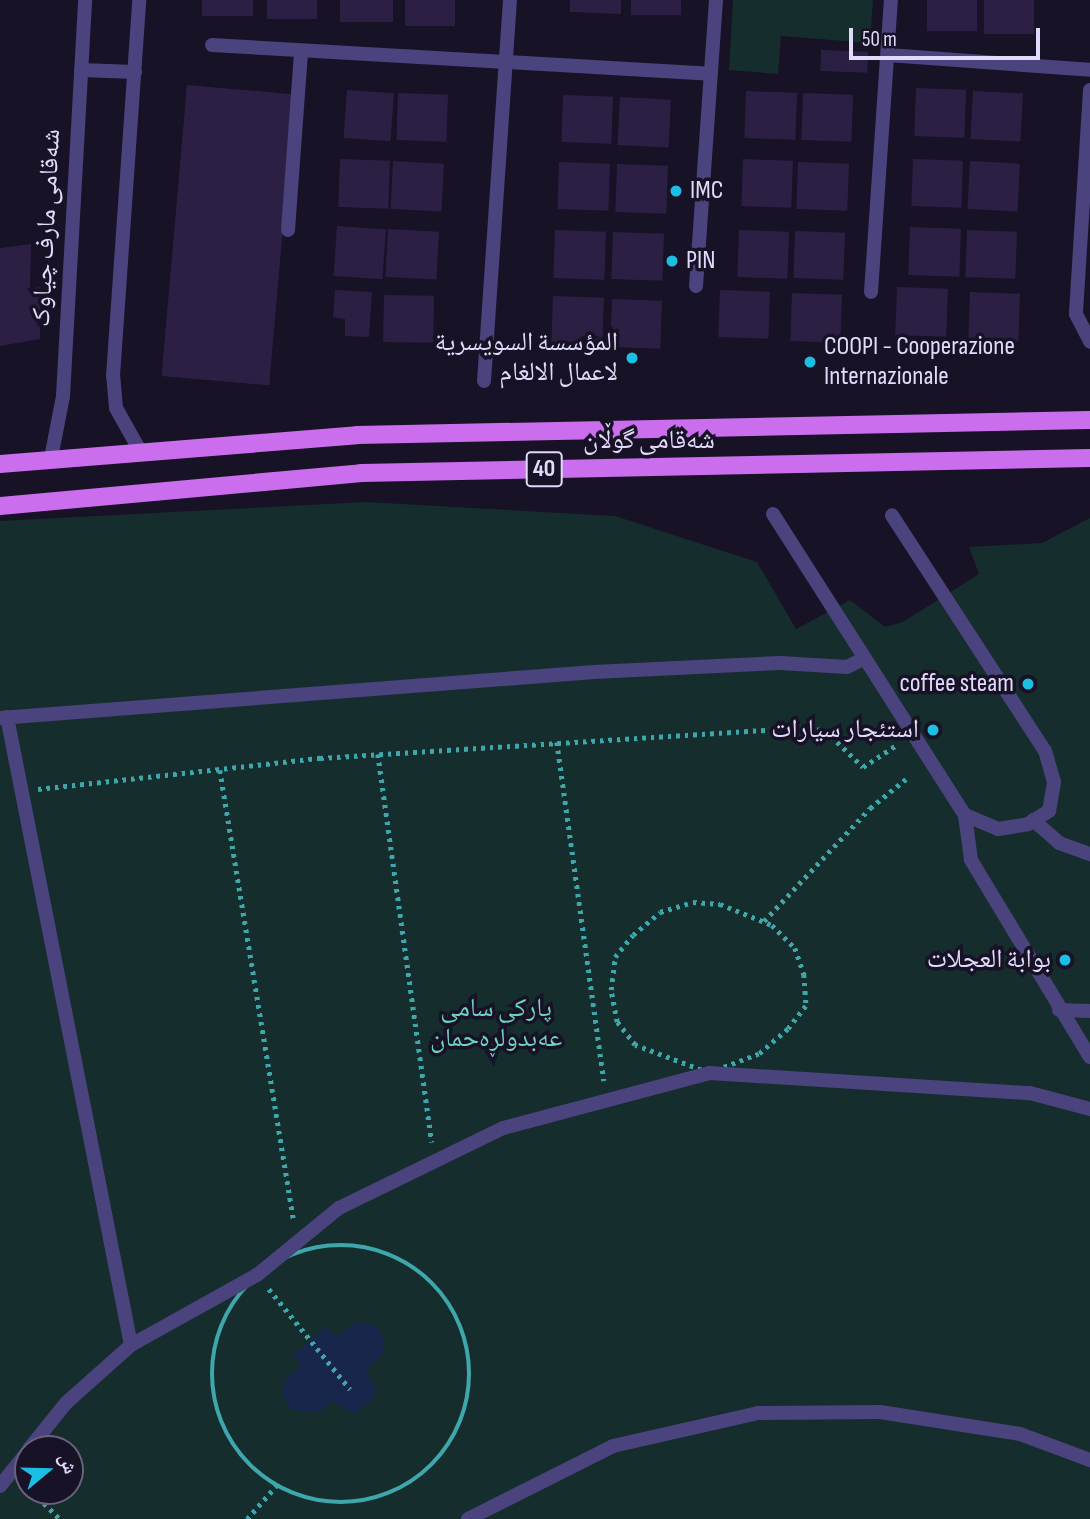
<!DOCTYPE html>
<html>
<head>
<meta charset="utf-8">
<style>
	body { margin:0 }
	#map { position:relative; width:1090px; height:1519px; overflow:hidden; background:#171225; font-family:"Sofia Sans Condensed","Noto Naskh Arabic",sans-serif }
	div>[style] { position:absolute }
	.green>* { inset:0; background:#162d2e }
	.water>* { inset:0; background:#17264a }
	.building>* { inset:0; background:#2b2044; transform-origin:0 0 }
	.path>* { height:4.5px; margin-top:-2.25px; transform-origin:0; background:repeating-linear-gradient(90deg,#3ea7ab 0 3.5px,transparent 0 8.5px) }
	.path>.ring { margin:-2.25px; padding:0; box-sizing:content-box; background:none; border:4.5px solid #3ea7ab; border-radius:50% }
	.service>* { height:14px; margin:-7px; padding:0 7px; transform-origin:7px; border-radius:7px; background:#4a437e }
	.minor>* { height:14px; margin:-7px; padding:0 7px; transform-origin:7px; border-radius:7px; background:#4a437e }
	.tertiary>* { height:14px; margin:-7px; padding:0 7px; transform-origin:7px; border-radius:7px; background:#4a437e }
	.primary>* { height:18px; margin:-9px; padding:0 9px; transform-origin:9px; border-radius:9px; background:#ca6eee }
	.dots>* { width:19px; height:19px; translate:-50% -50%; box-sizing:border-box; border:4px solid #171225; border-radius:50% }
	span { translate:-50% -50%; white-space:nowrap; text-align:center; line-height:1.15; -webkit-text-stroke:7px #171225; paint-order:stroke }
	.shield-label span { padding:2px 5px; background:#171225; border:2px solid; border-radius:5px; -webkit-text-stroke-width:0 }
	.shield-label { font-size:24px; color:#e1dafb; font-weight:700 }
	.poi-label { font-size:26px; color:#e1dafb }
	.left { translate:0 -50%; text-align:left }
	.right { translate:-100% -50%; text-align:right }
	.street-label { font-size:26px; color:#e1dafb }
	.park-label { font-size:26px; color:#6ed3c3 }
	.north { position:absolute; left:14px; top:1435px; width:70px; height:70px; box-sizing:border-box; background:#171225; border:2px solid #68627b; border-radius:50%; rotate:71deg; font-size:19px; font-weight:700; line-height:28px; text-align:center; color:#e1dafb }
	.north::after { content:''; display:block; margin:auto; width:24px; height:32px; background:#1dbee4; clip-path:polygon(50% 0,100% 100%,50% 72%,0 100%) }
	.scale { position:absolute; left:849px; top:28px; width:191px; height:32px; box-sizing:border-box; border:4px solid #e1dafb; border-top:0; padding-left:9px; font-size:21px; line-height:24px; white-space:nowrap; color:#e1dafb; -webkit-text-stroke:5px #171225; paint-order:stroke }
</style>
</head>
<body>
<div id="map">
	<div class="green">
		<i style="clip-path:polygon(733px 0,873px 0,870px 43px,781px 36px,778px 74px,729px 70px)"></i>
		<i style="clip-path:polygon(evenodd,366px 502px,615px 516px,757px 562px,796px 629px,850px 600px,885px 627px,903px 622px,979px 574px,969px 547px,1042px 543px,1090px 518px,1090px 1519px,0 1519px,0 521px,366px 502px,28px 1449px,70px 1449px,70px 1491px,28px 1491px,28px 1449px)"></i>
	</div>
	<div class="water">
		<i style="clip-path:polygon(356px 1322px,377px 1327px,384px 1338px,384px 1353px,365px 1371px,375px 1387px,373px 1400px,353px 1414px,331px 1401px,319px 1412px,290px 1410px,282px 1394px,283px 1383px,301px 1365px,293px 1355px,326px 1327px,336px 1337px)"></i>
	</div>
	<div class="building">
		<i style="left:202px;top:0;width:51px;height:16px"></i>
		<i style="left:267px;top:0;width:50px;height:19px"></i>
		<i style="left:340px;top:0;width:53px;height:22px"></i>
		<i style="left:405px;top:0;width:50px;height:26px"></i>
		<i style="clip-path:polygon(570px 0,621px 0,621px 14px,570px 12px)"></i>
		<i style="left:631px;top:0;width:50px;height:15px"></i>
		<i style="left:927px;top:0;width:50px;height:31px"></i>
		<i style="left:984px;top:0;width:50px;height:34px"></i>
		<i style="left:821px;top:50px;width:47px;height:21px;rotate:2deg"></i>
		<i style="left:187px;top:85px;width:108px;height:292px;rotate:5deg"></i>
		<i style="left:916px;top:88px;width:50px;height:48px;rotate:2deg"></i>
		<i style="left:347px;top:90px;width:47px;height:48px;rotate:4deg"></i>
		<i style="left:746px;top:91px;width:51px;height:47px;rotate:2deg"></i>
		<i style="left:973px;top:91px;width:50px;height:48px;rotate:3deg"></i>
		<i style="left:398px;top:93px;width:50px;height:47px;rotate:2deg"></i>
		<i style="left:803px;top:93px;width:50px;height:47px;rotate:2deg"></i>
		<i style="left:563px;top:95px;width:50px;height:47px;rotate:2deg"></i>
		<i style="left:620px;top:97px;width:51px;height:48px;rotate:3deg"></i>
		<i style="left:340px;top:159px;width:50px;height:48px;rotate:2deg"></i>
		<i style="left:743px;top:159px;width:50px;height:47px;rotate:2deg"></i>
		<i style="left:913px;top:159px;width:50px;height:47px;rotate:2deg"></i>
		<i style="left:393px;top:161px;width:51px;height:48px;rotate:3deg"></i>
		<i style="left:970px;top:161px;width:50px;height:48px;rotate:3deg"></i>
		<i style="left:559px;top:162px;width:51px;height:47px;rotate:2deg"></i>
		<i style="left:798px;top:162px;width:51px;height:47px;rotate:2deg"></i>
		<i style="left:617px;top:164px;width:51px;height:48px;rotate:2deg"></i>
		<i style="left:337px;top:226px;width:49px;height:50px;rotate:4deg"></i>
		<i style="left:910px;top:227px;width:51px;height:48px;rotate:2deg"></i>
		<i style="left:388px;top:229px;width:51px;height:48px;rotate:3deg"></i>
		<i style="left:555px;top:230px;width:51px;height:48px;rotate:2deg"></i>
		<i style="left:739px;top:230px;width:50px;height:47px;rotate:2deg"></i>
		<i style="left:967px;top:230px;width:50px;height:47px;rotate:2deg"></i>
		<i style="left:795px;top:231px;width:50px;height:47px;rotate:2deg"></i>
		<i style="left:613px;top:232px;width:51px;height:47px;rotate:2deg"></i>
		<i style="clip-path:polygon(31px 244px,30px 289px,40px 287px,40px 339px,0 346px,0 248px)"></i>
		<i style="left:897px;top:287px;width:51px;height:48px;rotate:2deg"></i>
		<i style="clip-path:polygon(335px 290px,372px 292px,369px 337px,345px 336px,345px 319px,333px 317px)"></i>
		<i style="left:720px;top:290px;width:50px;height:47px;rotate:2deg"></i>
		<i style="left:970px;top:292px;width:50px;height:47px;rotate:2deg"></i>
		<i style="left:792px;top:293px;width:50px;height:48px;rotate:2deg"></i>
		<i style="left:384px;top:295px;width:50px;height:47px;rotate:1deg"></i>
		<i style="left:553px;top:296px;width:51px;height:47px;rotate:2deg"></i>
		<i style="left:612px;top:299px;width:50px;height:48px;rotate:2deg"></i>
	</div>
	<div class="path">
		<i style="left:557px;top:742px;width:342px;rotate:82.1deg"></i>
		<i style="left:378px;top:754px;width:392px;rotate:82.1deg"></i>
		<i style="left:220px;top:770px;width:457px;rotate:80.7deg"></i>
		<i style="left:38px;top:789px;width:284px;rotate:-6.3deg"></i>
		<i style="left:320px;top:758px;width:481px;rotate:-3.6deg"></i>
		<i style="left:800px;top:728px;width:25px;rotate:5deg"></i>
		<i style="left:825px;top:730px;width:53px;rotate:44.2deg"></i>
		<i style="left:863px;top:767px;width:42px;rotate:-33.3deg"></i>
		<i style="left:693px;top:902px;width:27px;rotate:4deg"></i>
		<i style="left:720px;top:904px;width:56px;rotate:22deg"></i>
		<i style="left:772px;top:925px;width:33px;rotate:45deg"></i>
		<i style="left:795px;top:948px;width:28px;rotate:71deg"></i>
		<i style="left:804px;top:974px;width:32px;rotate:86deg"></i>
		<i style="left:806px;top:1006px;width:29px;rotate:128deg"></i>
		<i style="left:788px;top:1029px;width:38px;rotate:139deg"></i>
		<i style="left:759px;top:1054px;width:53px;rotate:159.2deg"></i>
		<i style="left:709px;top:1073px;width:79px;rotate:-159.3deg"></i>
		<i style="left:635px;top:1045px;width:29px;rotate:-128deg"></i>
		<i style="left:617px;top:1022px;width:33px;rotate:-101deg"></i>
		<i style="left:611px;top:990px;width:33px;rotate:-83deg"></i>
		<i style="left:615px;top:957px;width:28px;rotate:-51deg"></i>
		<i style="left:633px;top:935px;width:35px;rotate:-40deg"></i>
		<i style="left:660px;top:912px;width:34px;rotate:-17deg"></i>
		<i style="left:764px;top:921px;width:155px;rotate:-46.8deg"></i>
		<i style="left:870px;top:808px;width:46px;rotate:-38.9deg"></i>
		<i class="ring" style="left:212px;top:1245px;width:253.5px;height:253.5px"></i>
		<i style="left:269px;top:1289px;width:129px;rotate:51deg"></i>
		<i style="left:32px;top:1491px;width:40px;rotate:45deg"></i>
		<i style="left:247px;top:1519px;width:44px;rotate:-48.7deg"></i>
	</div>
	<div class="service">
		<i style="left:773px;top:514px;width:357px;rotate:57.5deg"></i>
		<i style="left:965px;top:815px;width:36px;rotate:23deg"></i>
		<i style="left:998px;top:829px;width:30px;rotate:-9deg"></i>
		<i style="left:1028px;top:824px;width:25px;rotate:-32deg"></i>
		<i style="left:1049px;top:811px;width:29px;rotate:-80deg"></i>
		<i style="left:1054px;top:782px;width:32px;rotate:-106deg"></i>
		<i style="left:1045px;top:751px;width:281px;rotate:-123deg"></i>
		<i style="left:7px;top:717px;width:640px;rotate:78.83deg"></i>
		<i style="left:0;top:718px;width:596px;rotate:-4.43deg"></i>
		<i style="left:594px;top:672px;width:186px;rotate:-2.8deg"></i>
		<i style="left:780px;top:663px;width:67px;rotate:3.4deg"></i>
		<i style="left:847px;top:667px;width:20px;rotate:-27deg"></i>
		<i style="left:965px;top:815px;width:45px;rotate:82.4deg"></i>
		<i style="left:971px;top:860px;width:230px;rotate:58.9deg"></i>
		<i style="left:1033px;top:820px;width:35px;rotate:41deg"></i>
		<i style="left:1059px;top:843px;width:33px;rotate:20deg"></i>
		<i style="left:1059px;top:1010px;width:31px;rotate:2deg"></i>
		<i style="left:29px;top:1449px;width:59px;rotate:-51.2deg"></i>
		<i style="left:66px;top:1403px;width:87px;rotate:-41.7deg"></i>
		<i style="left:131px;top:1345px;width:144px;rotate:-29.1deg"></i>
		<i style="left:257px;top:1275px;width:106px;rotate:-39.3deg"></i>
		<i style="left:339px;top:1208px;width:182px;rotate:-26deg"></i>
		<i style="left:503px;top:1128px;width:213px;rotate:-14.9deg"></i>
		<i style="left:709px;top:1073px;width:322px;rotate:3.6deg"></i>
		<i style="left:1030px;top:1093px;width:62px;rotate:14.9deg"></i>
		<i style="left:0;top:1486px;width:45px;rotate:-51.3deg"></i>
		<i style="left:468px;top:1519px;width:162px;rotate:-26.7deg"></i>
		<i style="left:613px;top:1446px;width:149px;rotate:-12.8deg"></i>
		<i style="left:758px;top:1413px;width:122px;rotate:-0.5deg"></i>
		<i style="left:880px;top:1412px;width:142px;rotate:8.9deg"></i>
		<i style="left:1020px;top:1434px;width:75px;rotate:20.4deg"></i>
	</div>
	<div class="minor">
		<i style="left:212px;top:45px;width:499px;rotate:3.3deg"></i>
		<i style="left:888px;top:55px;width:203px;rotate:4.2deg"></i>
		<i style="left:1090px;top:90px;width:224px;rotate:93.6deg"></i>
		<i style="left:1076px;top:314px;width:31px;rotate:63deg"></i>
		<i style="left:288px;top:230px;width:179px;rotate:-85.8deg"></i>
		<i style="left:696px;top:286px;width:287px;rotate:-86deg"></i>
		<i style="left:871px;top:292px;width:293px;rotate:-86.1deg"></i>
		<i style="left:484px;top:381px;width:382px;rotate:-86.1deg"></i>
	</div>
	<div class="tertiary">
		<i style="left:81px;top:70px;width:54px;rotate:2.1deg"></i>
		<i style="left:139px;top:449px;width:47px;rotate:-119.3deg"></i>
		<i style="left:116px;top:408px;width:32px;rotate:-95deg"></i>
		<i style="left:113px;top:376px;width:377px;rotate:-86deg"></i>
		<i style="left:51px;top:458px;width:63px;rotate:-79deg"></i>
		<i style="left:63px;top:396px;width:397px;rotate:-86.8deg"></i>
	</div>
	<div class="primary">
		<i style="left:0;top:464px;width:358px;rotate:-4.6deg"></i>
		<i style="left:357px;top:435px;width:733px;rotate:-1.17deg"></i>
		<i style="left:0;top:506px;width:363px;rotate:-5.2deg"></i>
		<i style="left:361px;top:473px;width:729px;rotate:-1.18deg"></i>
	</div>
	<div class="dots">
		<i style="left:676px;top:191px;background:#1dbee4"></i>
		<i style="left:672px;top:261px;background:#1dbee4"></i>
		<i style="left:632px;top:358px;background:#1dbee4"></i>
		<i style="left:810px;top:362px;background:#1dbee4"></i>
		<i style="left:1028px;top:684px;background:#1dbee4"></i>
		<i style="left:933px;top:730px;background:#1dbee4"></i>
		<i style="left:1065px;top:960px;background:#1dbee4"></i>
	</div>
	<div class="shield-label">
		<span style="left:544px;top:469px">40</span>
	</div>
	<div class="poi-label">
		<span class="left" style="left:690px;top:191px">IMC</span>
		<span class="left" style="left:686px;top:261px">PIN</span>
		<span class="right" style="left:618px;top:358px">المؤسسة السويسرية<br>لاعمال الالغام</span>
		<span class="left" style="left:824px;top:362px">COOPI - Cooperazione<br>Internazionale</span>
		<span class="right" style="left:1014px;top:684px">coffee steam</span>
		<span class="right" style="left:919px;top:730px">استئجار سيارات</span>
		<span class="right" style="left:1051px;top:960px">بوابة العجلات</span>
	</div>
	<div class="street-label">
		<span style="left:47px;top:228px;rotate:-87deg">شەقامی مارف چیاوک</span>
		<span style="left:649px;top:441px">شەقامی گوڵان</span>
	</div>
	<div class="park-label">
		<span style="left:496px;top:1024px">پارکی سامی<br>عەبدولڕەحمان</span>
	</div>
	<div class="north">ش</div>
	<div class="scale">50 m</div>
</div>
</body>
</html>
